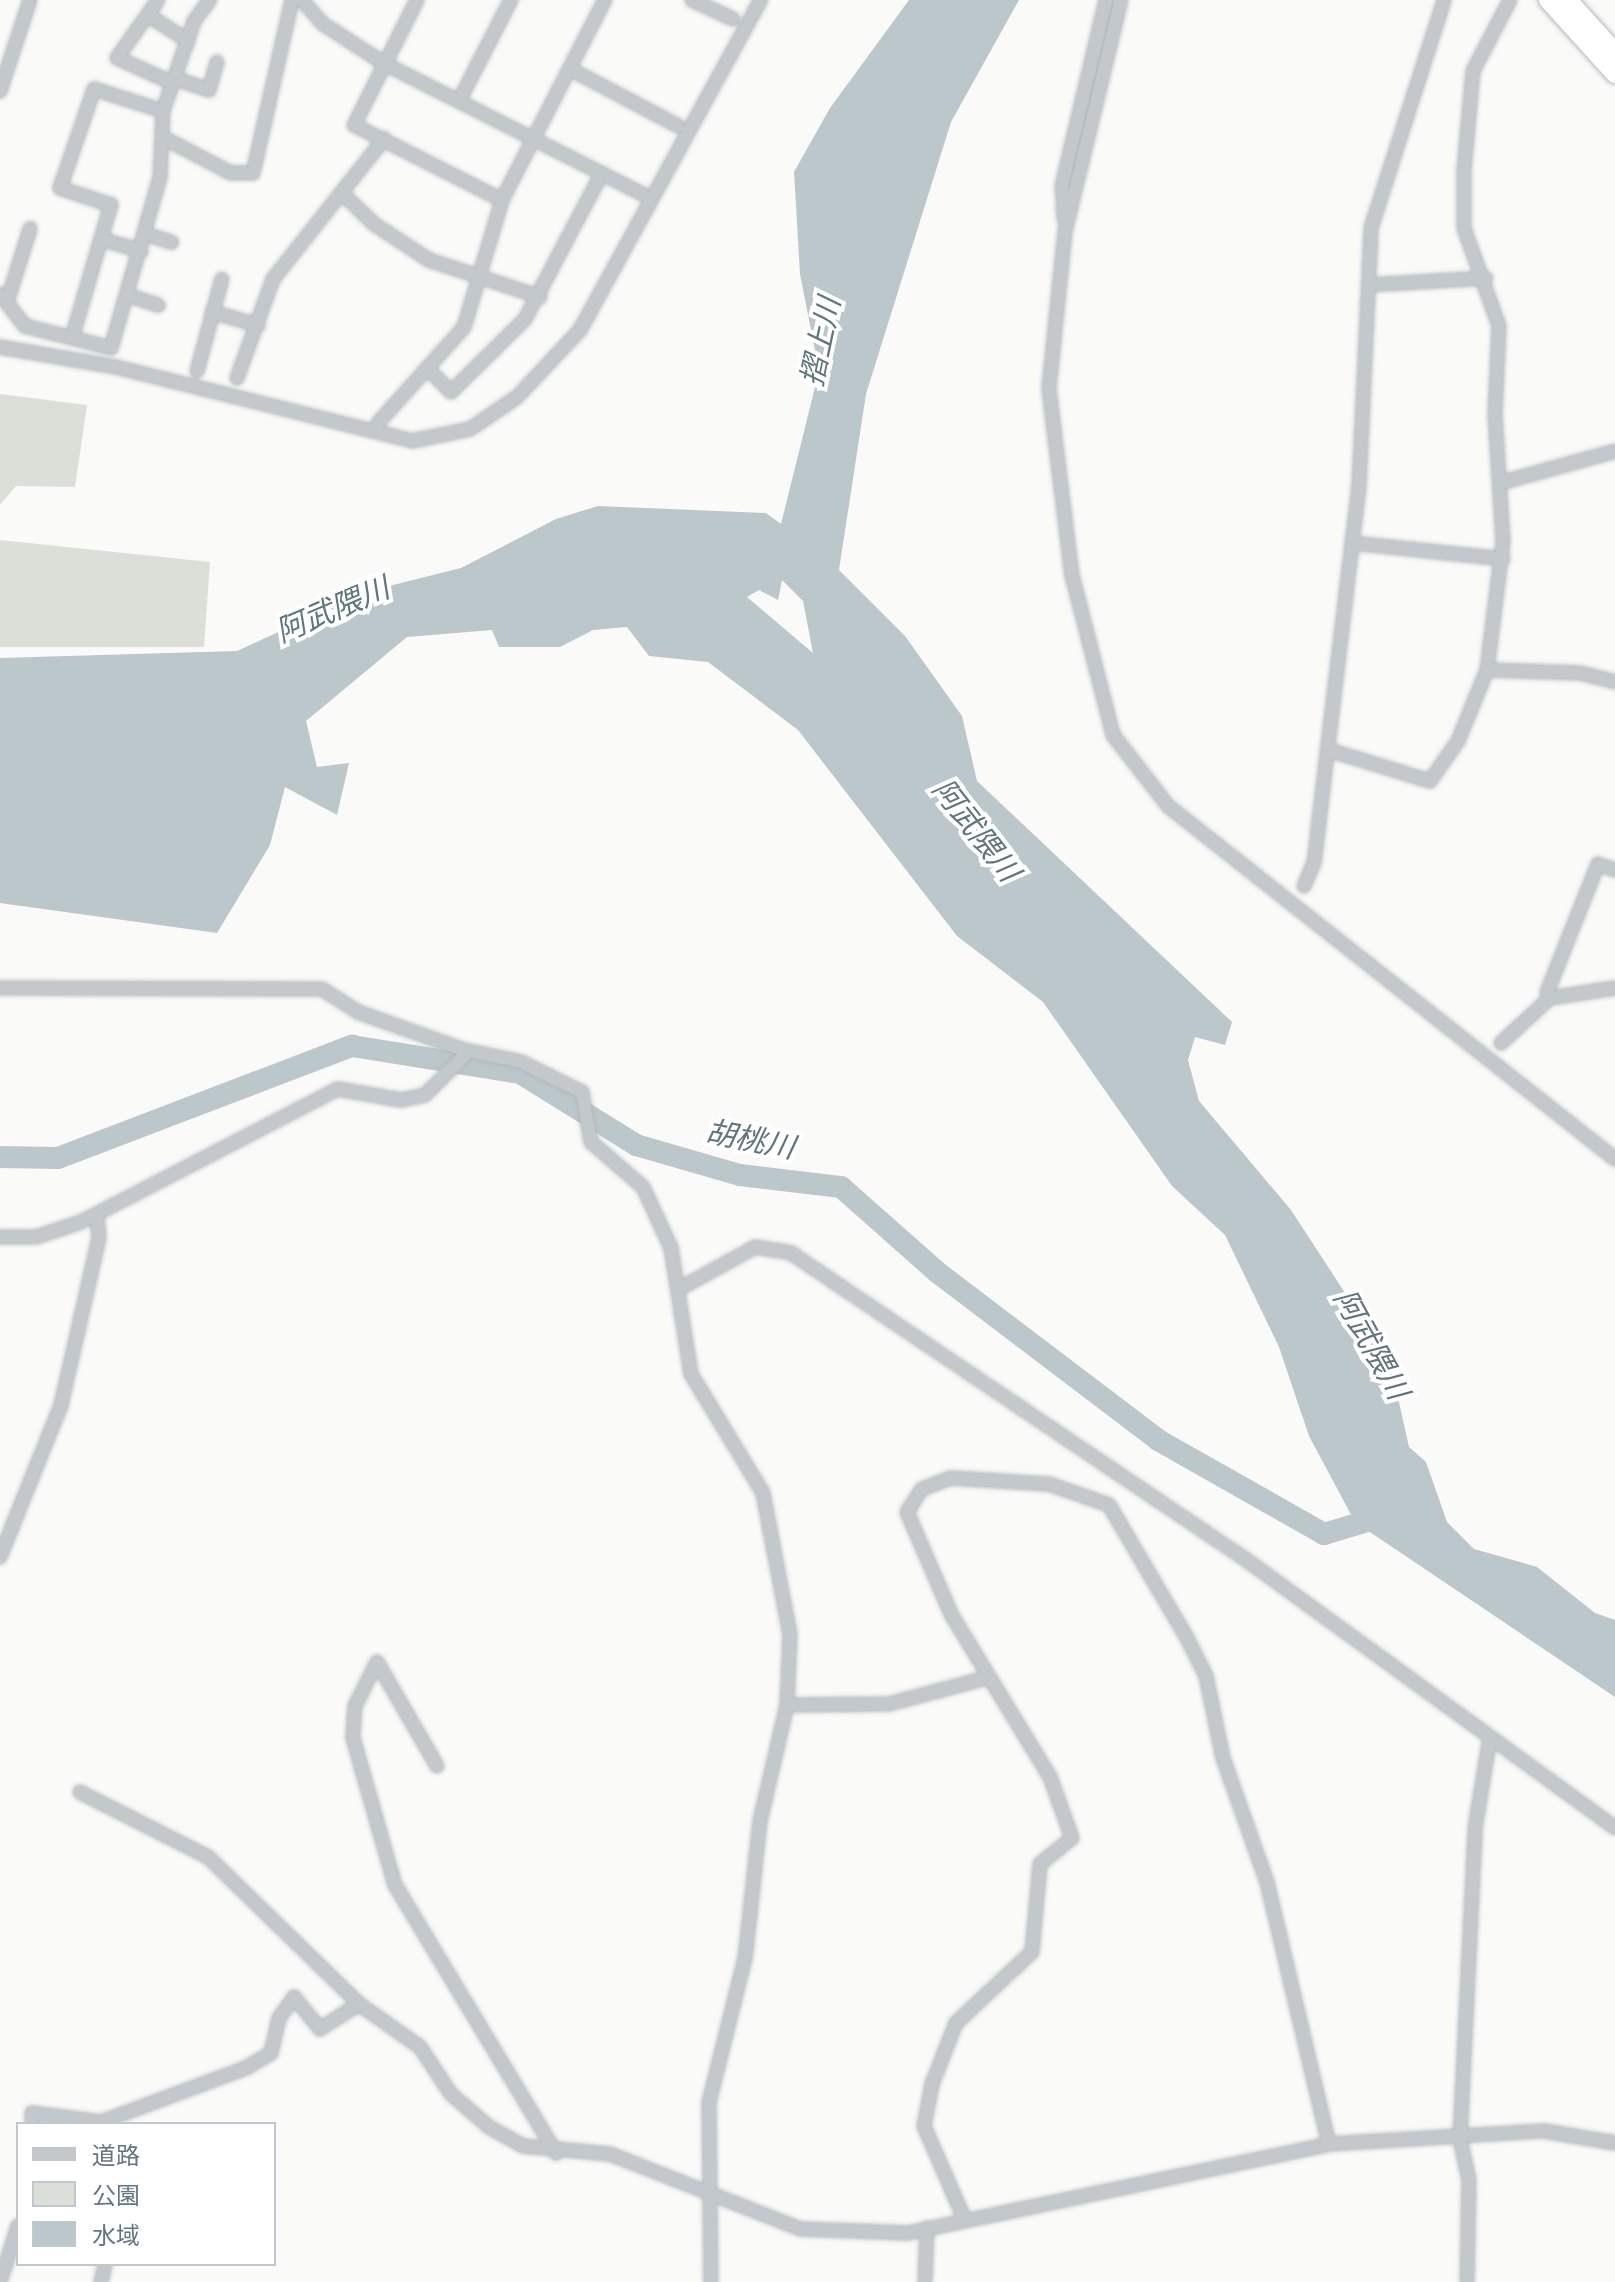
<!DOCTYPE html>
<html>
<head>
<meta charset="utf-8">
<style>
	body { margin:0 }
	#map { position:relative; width:1615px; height:2282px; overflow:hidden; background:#fafaf8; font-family:"Alegreya Sans","Noto Sans JP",sans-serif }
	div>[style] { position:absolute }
	.green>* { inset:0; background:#dadfd7 }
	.water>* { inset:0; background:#bbc7cb }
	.river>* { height:22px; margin:-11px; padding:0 11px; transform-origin:11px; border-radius:11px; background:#bbc7cb }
	.roads { filter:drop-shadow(0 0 2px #b4b9bd) drop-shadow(0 0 2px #b4b9bd) }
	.minor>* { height:12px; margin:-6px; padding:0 6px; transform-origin:6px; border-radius:6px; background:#c3c8cc }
	.highway>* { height:18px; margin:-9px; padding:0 9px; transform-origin:9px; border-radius:9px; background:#fff }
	span { translate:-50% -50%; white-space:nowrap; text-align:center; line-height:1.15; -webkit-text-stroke:8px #fff; paint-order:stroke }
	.water-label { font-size:30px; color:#60757c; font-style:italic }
	.legend { position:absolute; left:16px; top:2122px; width:260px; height:144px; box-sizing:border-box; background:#fff; border:2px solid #c1c8cd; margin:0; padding:10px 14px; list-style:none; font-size:24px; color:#657683 }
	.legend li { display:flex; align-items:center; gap:16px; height:40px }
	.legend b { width:40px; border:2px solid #c1c8cd }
</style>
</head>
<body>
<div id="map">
	<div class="green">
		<i style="clip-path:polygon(0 394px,87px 405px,75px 487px,16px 486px,0 505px)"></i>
		<i style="clip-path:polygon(0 540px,210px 562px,204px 647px,0 647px)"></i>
	</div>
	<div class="water">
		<i style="clip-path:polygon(evenodd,909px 0,1019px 0,951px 122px,866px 394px,839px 570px,905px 636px,962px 716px,977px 781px,1232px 1022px,1225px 1045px,1195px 1037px,1188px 1060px,1199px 1101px,1291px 1210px,1390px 1362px,1409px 1447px,1426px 1462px,1447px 1522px,1474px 1549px,1537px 1567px,1595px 1613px,1615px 1620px,1615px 1697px,1355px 1522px,1309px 1436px,1279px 1347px,1225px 1235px,1172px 1186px,1043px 1002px,957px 936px,798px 730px,708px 662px,649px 656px,627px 627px,593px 630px,560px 647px,499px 647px,492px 630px,407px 637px,306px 721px,317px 767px,349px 763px,337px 815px,285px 787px,270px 845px,217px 933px,0 903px,0 658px,237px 651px,365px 592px,461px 568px,556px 519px,598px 506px,766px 513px,781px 524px,819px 371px,800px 274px,794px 172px,830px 108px,909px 0,782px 580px,803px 601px,813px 653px,747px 597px,759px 590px,778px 600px,782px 580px)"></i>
	</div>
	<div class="river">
		<i style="left:0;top:1157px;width:58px;rotate:1deg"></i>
		<i style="left:58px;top:1158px;width:315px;rotate:-20.9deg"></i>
		<i style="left:352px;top:1046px;width:170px;rotate:9.1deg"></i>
		<i style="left:520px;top:1073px;width:137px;rotate:31.8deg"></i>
		<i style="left:636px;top:1145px;width:108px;rotate:16.1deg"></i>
		<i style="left:740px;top:1175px;width:102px;rotate:6.8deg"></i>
		<i style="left:841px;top:1187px;width:128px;rotate:41.5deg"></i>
		<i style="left:937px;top:1272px;width:278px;rotate:37.2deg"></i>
		<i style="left:1158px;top:1440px;width:191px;rotate:29.5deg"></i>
		<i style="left:1324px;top:1534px;width:63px;rotate:-16.7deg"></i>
	</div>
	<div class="roads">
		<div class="minor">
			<i style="left:158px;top:0;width:71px;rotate:125.3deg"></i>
			<i style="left:117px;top:58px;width:61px;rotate:24.1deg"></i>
			<i style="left:302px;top:0;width:32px;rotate:49deg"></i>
			<i style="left:323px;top:24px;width:74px;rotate:32.8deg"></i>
			<i style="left:385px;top:64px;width:290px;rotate:26.8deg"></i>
			<i style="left:417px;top:0;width:140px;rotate:116.7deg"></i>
			<i style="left:354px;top:125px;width:166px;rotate:26.9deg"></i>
			<i style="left:692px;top:0;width:45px;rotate:24.9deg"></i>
			<i style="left:1121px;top:0;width:238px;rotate:103.6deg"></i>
			<i style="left:1065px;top:231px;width:159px;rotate:95.8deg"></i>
			<i style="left:1049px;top:389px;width:187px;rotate:83deg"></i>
			<i style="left:1072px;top:575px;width:165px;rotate:75.6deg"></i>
			<i style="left:1113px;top:735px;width:90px;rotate:52.2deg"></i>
			<i style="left:1168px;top:806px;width:570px;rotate:38.3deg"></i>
			<i style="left:148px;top:15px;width:48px;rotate:33deg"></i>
			<i style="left:570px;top:69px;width:122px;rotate:27.8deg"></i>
			<i style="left:174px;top:78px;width:37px;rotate:19deg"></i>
			<i style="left:209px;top:90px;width:29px;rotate:-74deg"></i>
			<i style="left:0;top:91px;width:96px;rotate:-71.8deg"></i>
			<i style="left:459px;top:101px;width:114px;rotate:-62.8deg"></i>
			<i style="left:162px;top:137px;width:78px;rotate:27.6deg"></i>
			<i style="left:231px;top:173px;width:22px"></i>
			<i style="left:253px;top:173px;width:177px;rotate:-77.3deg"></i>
			<i style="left:343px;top:194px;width:43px;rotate:44.1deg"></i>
			<i style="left:374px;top:224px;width:66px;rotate:33.2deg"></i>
			<i style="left:429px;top:260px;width:117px;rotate:18.4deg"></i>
			<i style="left:1064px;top:219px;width:33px;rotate:-93deg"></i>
			<i style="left:1062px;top:186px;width:191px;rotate:-76.7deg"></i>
			<i style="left:145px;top:234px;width:28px;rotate:17deg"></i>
			<i style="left:101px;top:239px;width:42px;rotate:16.7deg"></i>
			<i style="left:1369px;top:285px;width:117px;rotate:-3.4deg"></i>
			<i style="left:0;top:294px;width:41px;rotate:52deg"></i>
			<i style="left:25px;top:326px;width:89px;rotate:14.3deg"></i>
			<i style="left:111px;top:348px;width:178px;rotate:-74deg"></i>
			<i style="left:160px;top:177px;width:66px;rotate:-87.4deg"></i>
			<i style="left:163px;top:111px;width:95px;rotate:-71deg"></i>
			<i style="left:194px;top:21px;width:26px;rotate:-53deg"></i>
			<i style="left:127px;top:295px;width:33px;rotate:18deg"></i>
			<i style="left:7px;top:302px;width:77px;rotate:-72.5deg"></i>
			<i style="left:212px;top:312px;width:48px;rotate:15.8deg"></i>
			<i style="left:72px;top:338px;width:139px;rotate:-73.7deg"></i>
			<i style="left:111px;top:205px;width:54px;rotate:-161.6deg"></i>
			<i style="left:60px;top:188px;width:105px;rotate:-71deg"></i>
			<i style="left:94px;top:89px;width:72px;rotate:17.7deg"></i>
			<i style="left:0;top:347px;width:118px;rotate:9.8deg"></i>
			<i style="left:116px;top:367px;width:305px;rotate:14deg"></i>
			<i style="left:412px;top:441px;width:59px;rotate:-11.7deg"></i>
			<i style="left:470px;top:429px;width:57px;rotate:-34.2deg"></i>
			<i style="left:517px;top:397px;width:92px;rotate:-46.8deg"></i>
			<i style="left:580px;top:330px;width:376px;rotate:-61.3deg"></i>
			<i style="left:427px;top:368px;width:34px;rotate:45deg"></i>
			<i style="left:451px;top:392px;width:104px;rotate:-44.6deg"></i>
			<i style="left:525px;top:319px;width:165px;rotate:-62.2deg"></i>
			<i style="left:197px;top:371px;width:95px;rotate:-74.8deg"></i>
			<i style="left:237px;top:378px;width:105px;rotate:-70deg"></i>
			<i style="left:273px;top:279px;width:179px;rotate:-51.6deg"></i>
			<i style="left:378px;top:423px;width:129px;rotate:-48.1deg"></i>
			<i style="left:464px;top:327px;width:133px;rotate:-73.3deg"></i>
			<i style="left:502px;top:200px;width:225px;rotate:-62.8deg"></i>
			<i style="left:1500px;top:483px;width:119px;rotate:-15.5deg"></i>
			<i style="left:1352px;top:543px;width:152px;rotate:6deg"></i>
			<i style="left:1487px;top:670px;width:93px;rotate:1.8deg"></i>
			<i style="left:1580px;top:673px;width:36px;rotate:14deg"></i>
			<i style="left:1329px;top:750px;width:106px;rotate:17.1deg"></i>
			<i style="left:1430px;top:781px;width:49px;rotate:-55deg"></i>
			<i style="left:1458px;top:741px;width:77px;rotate:-67.8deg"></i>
			<i style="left:1487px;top:670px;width:130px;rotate:-82.9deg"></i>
			<i style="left:1503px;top:541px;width:127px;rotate:-93.6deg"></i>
			<i style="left:1495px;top:414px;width:88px;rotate:-87.4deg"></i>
			<i style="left:1499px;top:326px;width:104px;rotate:-109.7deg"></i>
			<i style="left:1464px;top:228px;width:58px;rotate:-90deg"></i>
			<i style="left:1464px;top:170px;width:99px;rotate:-84.8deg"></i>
			<i style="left:1473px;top:71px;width:80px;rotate:-62.5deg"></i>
			<i style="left:1615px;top:870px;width:18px;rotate:-161deg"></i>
			<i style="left:1598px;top:864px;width:138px;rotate:111.7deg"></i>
			<i style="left:1547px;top:992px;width:7px;rotate:63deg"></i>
			<i style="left:1550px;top:998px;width:66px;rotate:-8.7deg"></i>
			<i style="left:1304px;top:886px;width:25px;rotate:-67deg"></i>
			<i style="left:1314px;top:863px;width:380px;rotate:-83.2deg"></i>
			<i style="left:1359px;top:486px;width:258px;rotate:-87.3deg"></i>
			<i style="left:1371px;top:228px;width:239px;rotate:-72.2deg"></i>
			<i style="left:0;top:988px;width:322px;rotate:0.2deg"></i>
			<i style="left:322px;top:989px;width:43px;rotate:32.6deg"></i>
			<i style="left:358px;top:1012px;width:116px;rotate:19.7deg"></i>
			<i style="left:1501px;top:1043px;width:67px;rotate:-42.6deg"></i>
			<i style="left:0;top:1237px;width:36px"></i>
			<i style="left:36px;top:1237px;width:47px;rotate:-18.4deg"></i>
			<i style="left:81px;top:1222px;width:289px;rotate:-27.4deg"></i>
			<i style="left:338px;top:1089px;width:64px;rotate:9.9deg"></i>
			<i style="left:401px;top:1100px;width:25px;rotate:-12deg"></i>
			<i style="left:425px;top:1095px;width:62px;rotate:-45deg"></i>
			<i style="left:469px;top:1051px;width:53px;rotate:11.9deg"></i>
			<i style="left:521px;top:1062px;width:68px;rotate:26.2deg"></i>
			<i style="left:582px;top:1092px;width:51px;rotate:79.8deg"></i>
			<i style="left:591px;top:1142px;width:69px;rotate:40.9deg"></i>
			<i style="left:643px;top:1187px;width:67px;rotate:65.3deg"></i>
			<i style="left:671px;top:1248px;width:128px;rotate:81deg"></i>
			<i style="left:691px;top:1374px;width:139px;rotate:58.8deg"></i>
			<i style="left:763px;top:1493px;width:144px;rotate:79.2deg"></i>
			<i style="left:790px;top:1634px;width:71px;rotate:92.4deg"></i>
			<i style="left:787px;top:1705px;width:119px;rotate:103.1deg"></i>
			<i style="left:760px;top:1821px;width:138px;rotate:96.2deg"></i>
			<i style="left:745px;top:1958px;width:148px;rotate:104deg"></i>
			<i style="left:709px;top:2102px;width:180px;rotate:89.4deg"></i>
			<i style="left:679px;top:1289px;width:87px;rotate:-28.9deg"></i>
			<i style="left:755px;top:1247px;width:36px;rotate:9deg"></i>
			<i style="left:791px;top:1253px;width:547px;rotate:33.98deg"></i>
			<i style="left:1245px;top:1559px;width:457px;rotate:36deg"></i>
			<i style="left:0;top:1557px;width:164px;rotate:-68.1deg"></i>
			<i style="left:61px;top:1405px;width:171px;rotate:-77.2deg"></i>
			<i style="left:99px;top:1238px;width:23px;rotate:-95deg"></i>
			<i style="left:787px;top:1705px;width:102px;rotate:-0.6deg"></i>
			<i style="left:889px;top:1704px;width:100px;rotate:-15deg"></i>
			<i style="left:437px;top:1766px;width:120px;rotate:-120deg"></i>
			<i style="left:377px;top:1662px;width:49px;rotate:116.6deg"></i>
			<i style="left:355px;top:1706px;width:32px;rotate:94deg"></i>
			<i style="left:353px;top:1738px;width:153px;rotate:74.1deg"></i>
			<i style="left:395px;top:1885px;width:313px;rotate:59deg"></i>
			<i style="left:80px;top:1792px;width:144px;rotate:26.9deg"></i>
			<i style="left:208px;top:1857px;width:211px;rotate:44.2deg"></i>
			<i style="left:359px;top:2004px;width:75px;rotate:35.2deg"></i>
			<i style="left:420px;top:2047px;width:56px;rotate:56.6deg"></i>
			<i style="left:451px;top:2094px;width:50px;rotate:41deg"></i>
			<i style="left:489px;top:2127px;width:39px;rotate:29deg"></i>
			<i style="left:523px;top:2146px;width:87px;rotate:5.3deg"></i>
			<i style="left:610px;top:2154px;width:204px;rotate:21.5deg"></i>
			<i style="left:800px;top:2229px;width:108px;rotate:2.1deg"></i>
			<i style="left:908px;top:2233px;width:430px;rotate:-11.9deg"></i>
			<i style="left:1329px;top:2144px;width:215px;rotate:-3.5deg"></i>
			<i style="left:1544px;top:2131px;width:72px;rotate:9.6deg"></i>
			<i style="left:32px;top:2124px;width:11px;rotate:-90deg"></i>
			<i style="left:32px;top:2113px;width:70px;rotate:7.4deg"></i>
			<i style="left:101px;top:2122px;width:155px;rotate:-20.4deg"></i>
			<i style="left:246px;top:2068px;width:29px;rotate:-31deg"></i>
			<i style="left:271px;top:2053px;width:36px;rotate:-77deg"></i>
			<i style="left:279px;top:2018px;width:26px;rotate:-54deg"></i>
			<i style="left:294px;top:1997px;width:41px;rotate:50.9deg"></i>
			<i style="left:320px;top:2029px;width:46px;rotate:-32.7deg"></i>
			<i style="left:964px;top:2218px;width:100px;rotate:-113.5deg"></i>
			<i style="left:924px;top:2126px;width:43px;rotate:-79.2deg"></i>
			<i style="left:932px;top:2084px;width:66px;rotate:-68.5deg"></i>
			<i style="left:956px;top:2023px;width:104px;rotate:-43.1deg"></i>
			<i style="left:1032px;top:1952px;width:88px;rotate:-84.8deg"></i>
			<i style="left:1040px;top:1864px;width:41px;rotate:-39.1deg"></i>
			<i style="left:1072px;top:1838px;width:65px;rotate:-109.8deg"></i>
			<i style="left:1050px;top:1777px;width:188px;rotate:-121.3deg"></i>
			<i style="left:952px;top:1616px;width:113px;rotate:-113.4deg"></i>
			<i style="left:907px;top:1512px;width:27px;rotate:-57deg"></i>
			<i style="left:922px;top:1489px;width:30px;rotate:-21deg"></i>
			<i style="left:950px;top:1478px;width:99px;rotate:3.5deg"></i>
			<i style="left:1049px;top:1484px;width:64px;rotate:19.3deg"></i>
			<i style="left:1109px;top:1505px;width:152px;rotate:59.6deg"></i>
			<i style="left:1186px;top:1636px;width:45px;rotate:63.4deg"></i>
			<i style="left:1206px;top:1676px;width:84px;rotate:78.3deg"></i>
			<i style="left:1223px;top:1758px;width:132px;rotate:70.5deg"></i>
			<i style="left:1267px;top:1882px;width:269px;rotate:76.7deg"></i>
			<i style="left:0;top:2282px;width:59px;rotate:-72.2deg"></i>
			<i style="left:101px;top:2282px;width:18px;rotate:-77deg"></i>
			<i style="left:925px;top:2282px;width:54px;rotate:-87.9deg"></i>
			<i style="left:1467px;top:2282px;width:102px;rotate:-88.9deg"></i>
			<i style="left:1469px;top:2180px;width:42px;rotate:-102.4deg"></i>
			<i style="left:1460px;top:2139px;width:311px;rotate:-87.2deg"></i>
			<i style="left:1475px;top:1828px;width:92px;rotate:-80.6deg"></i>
		</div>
		<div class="highway">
			<i style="left:1548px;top:0;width:100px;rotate:47.8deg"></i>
			<i style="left:1568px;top:0;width:70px;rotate:47.9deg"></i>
		</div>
	</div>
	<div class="water-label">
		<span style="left:822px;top:342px;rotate:-78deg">摺上川</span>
		<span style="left:333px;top:611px;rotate:-23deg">阿武隈川</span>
		<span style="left:975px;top:831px;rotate:52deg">阿武隈川</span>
		<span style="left:750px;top:1141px;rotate:11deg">胡桃川</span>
		<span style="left:1370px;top:1345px;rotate:61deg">阿武隈川</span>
	</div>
	<ul class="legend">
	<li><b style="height:10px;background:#c3c8cc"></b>道路</li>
	<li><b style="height:22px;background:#dadfd7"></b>公園</li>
	<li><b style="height:22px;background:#bbc7cb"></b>水域</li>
	</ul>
</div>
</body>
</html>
